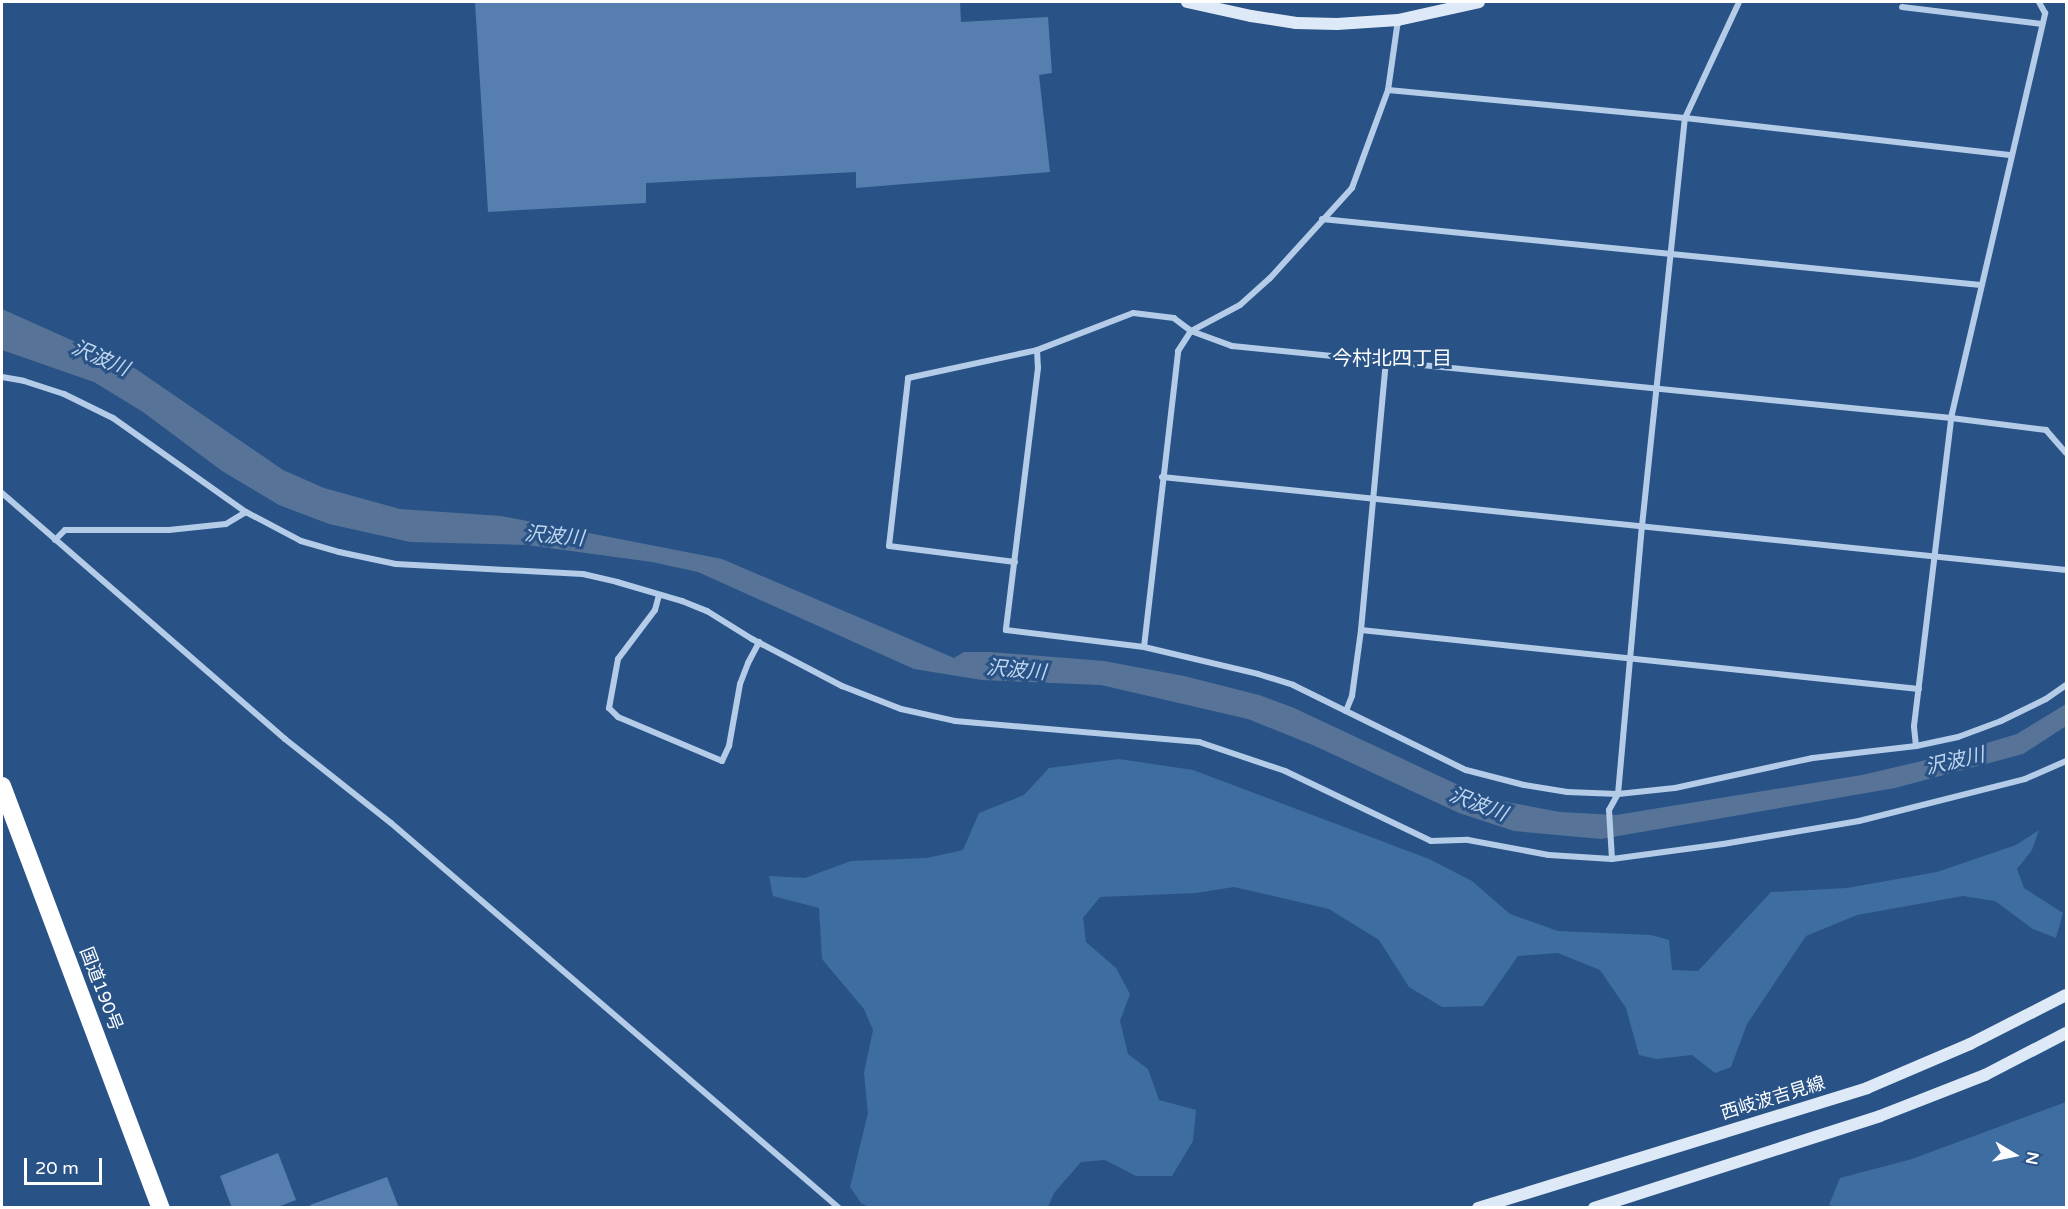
<!DOCTYPE html>
<html>
<head>
<meta charset="utf-8">
<style>
	body { margin:0 }
	#map { position:relative; width:2068px; height:1209px; overflow:hidden; background:#295386; font-family:"Varela Round","Noto Sans JP",sans-serif }
	div>[style] { position:absolute }
	.green>* { inset:0; background:#3e6da2 }
	.water>* { inset:0; background:#577498 }
	.building>* { inset:0; background:#567faf }
	.street>* { height:6px; margin:-3px; padding:0 3px; transform-origin:3px; border-radius:3px; background:#b4cce8 }
	.secondary>* { height:12px; margin:-6px; padding:0 6px; transform-origin:6px; border-radius:6px; background:#dee9f7 }
	.highway>* { height:18px; margin:-9px; padding:0 9px; transform-origin:9px; border-radius:9px; background:#fff }
	span { translate:-50% -50%; white-space:nowrap; text-align:center; line-height:1.15; -webkit-text-stroke:6px #295386; paint-order:stroke }
	.street-label { font-size:18px; color:#fff }
	.water-label { font-size:20px; color:#c0d6ef; font-style:italic }
	.neighbourhood-label { font-size:20px; color:#fff }
	.frame { position:absolute; inset:0; border:3px solid #fff; pointer-events:none }
	.north { position:absolute; left:1984px; top:1125px; width:60px; height:60px; -webkit-text-stroke:4px #295386; paint-order:stroke; rotate:100deg; font-size:16px; font-weight:700; line-height:24px; text-align:center; color:#fff }
	.north::after { content:''; display:block; margin:auto; width:21px; height:27px; background:#fff; clip-path:polygon(50% 0,100% 100%,50% 72%,0 100%) }
	.scale { position:absolute; left:24px; top:1158px; width:78px; height:27px; box-sizing:border-box; border:3px solid #fff; border-top:0; padding-left:8px; font-size:18px; line-height:21px; white-space:nowrap; color:#fff; -webkit-text-stroke:4px #295386; paint-order:stroke }
</style>
</head>
<body>
<div id="map">
	<div class="green">
		<i style="clip-path:polygon(1119px 759px,1193px 770px,1429px 859px,1472px 881px,1510px 914px,1558px 931px,1651px 935px,1669px 940px,1672px 970px,1698px 971px,1771px 892px,1847px 888px,1937px 872px,2016px 845px,2039px 830px,2032px 850px,2017px 869px,2024px 888px,2063px 913px,2056px 938px,2033px 929px,1995px 901px,1963px 896px,1857px 915px,1806px 936px,1747px 1024px,1731px 1067px,1715px 1073px,1692px 1055px,1656px 1059px,1639px 1055px,1626px 1008px,1600px 970px,1558px 953px,1518px 956px,1483px 1006px,1442px 1007px,1409px 987px,1379px 940px,1329px 909px,1234px 887px,1196px 893px,1100px 897px,1083px 918px,1086px 942px,1116px 968px,1130px 994px,1120px 1021px,1128px 1054px,1148px 1069px,1159px 1100px,1196px 1110px,1193px 1141px,1172px 1176px,1136px 1176px,1105px 1160px,1081px 1162px,1054px 1193px,1048px 1207px,869px 1207px,861px 1203px,850px 1187px,868px 1113px,864px 1073px,873px 1030px,864px 1009px,822px 959px,819px 908px,773px 896px,769px 876px,805px 878px,851px 861px,927px 858px,963px 850px,979px 813px,1024px 795px,1049px 768px)"></i>
		<i style="clip-path:polygon(2066px 1102px,2066px 1207px,1839px 1208px,1829px 1205px,1840px 1178px,1912px 1159px)"></i>
	</div>
	<div class="water">
		<i style="clip-path:polygon(2px 309px,136px 369px,283px 470px,324px 488px,400px 509px,501px 516px,722px 559px,954px 658px,964px 652px,990px 652px,1104px 661px,1184px 676px,1259px 695px,1294px 708px,1486px 798px,1560px 812px,1616px 815px,1862px 775px,1943px 756px,2017px 734px,2066px 704px,2066px 726px,2023px 754px,1895px 788px,1601px 839px,1514px 831px,1459px 813px,1315px 746px,1248px 719px,1101px 685px,982px 680px,914px 669px,698px 572px,652px 562px,527px 545px,410px 542px,329px 524px,279px 505px,222px 471px,143px 412px,94px 382px,2px 350px)"></i>
	</div>
	<div class="building">
		<i style="clip-path:polygon(475px 2px,960px 2px,961px 22px,1048px 17px,1052px 73px,1039px 75px,1050px 172px,856px 188px,856px 172px,646px 183px,646px 203px,488px 212px)"></i>
		<i style="clip-path:polygon(278px 1153px,296px 1200px,275px 1208px,232px 1208px,220px 1176px)"></i>
		<i style="clip-path:polygon(387px 1177px,399px 1208px,311px 1208px,310px 1205px)"></i>
	</div>
	<div class="street">
		<i style="left:1902px;top:7px;width:141px;rotate:6.9deg"></i>
		<i style="left:1398px;top:20px;width:71px;rotate:98.1deg"></i>
		<i style="left:1388px;top:90px;width:104px;rotate:110.2deg"></i>
		<i style="left:1352px;top:188px;width:122px;rotate:132.3deg"></i>
		<i style="left:1270px;top:278px;width:40px;rotate:138deg"></i>
		<i style="left:1240px;top:305px;width:55px;rotate:152deg"></i>
		<i style="left:1191px;top:331px;width:21px;rotate:-143deg"></i>
		<i style="left:1174px;top:318px;width:41px;rotate:-173deg"></i>
		<i style="left:1133px;top:313px;width:103px;rotate:158.9deg"></i>
		<i style="left:1037px;top:350px;width:18px;rotate:87deg"></i>
		<i style="left:1038px;top:368px;width:264px;rotate:97deg"></i>
		<i style="left:1006px;top:630px;width:139px;rotate:7deg"></i>
		<i style="left:1144px;top:647px;width:117px;rotate:13.3deg"></i>
		<i style="left:1258px;top:674px;width:37px;rotate:17deg"></i>
		<i style="left:1293px;top:685px;width:193px;rotate:26.2deg"></i>
		<i style="left:1466px;top:770px;width:60px;rotate:14.5deg"></i>
		<i style="left:1524px;top:785px;width:44px;rotate:9.2deg"></i>
		<i style="left:1567px;top:792px;width:51px;rotate:2.2deg"></i>
		<i style="left:1618px;top:794px;width:57px;rotate:-6deg"></i>
		<i style="left:1675px;top:788px;width:141px;rotate:-12.3deg"></i>
		<i style="left:1813px;top:758px;width:104px;rotate:-6.6deg"></i>
		<i style="left:1916px;top:746px;width:43px;rotate:-12.1deg"></i>
		<i style="left:1958px;top:737px;width:46px;rotate:-20.4deg"></i>
		<i style="left:2001px;top:721px;width:50px;rotate:-26.1deg"></i>
		<i style="left:2046px;top:699px;width:24px;rotate:-35deg"></i>
		<i style="left:1388px;top:90px;width:298px;rotate:5.4deg"></i>
		<i style="left:1685px;top:118px;width:329px;rotate:6.5deg"></i>
		<i style="left:1322px;top:219px;width:662px;rotate:5.72deg"></i>
		<i style="left:2px;top:377px;width:22px;rotate:10deg"></i>
		<i style="left:24px;top:381px;width:42px;rotate:18deg"></i>
		<i style="left:64px;top:394px;width:55px;rotate:26.1deg"></i>
		<i style="left:113px;top:418px;width:163px;rotate:35.3deg"></i>
		<i style="left:246px;top:512px;width:62px;rotate:27.8deg"></i>
		<i style="left:301px;top:541px;width:40px;rotate:16deg"></i>
		<i style="left:339px;top:552px;width:58px;rotate:11.9deg"></i>
		<i style="left:396px;top:564px;width:187px;rotate:3.1deg"></i>
		<i style="left:583px;top:574px;width:35px;rotate:13deg"></i>
		<i style="left:617px;top:582px;width:68px;rotate:16.3deg"></i>
		<i style="left:682px;top:601px;width:27px;rotate:22deg"></i>
		<i style="left:707px;top:611px;width:53px;rotate:31.9deg"></i>
		<i style="left:752px;top:639px;width:102px;rotate:27.6deg"></i>
		<i style="left:842px;top:686px;width:63px;rotate:21.3deg"></i>
		<i style="left:901px;top:709px;width:55px;rotate:12.5deg"></i>
		<i style="left:955px;top:721px;width:245px;rotate:4.9deg"></i>
		<i style="left:1199px;top:742px;width:91px;rotate:18.6deg"></i>
		<i style="left:1285px;top:771px;width:162px;rotate:25.6deg"></i>
		<i style="left:1431px;top:841px;width:37px;rotate:-2deg"></i>
		<i style="left:1468px;top:840px;width:82px;rotate:10.5deg"></i>
		<i style="left:1549px;top:855px;width:63px;rotate:3.6deg"></i>
		<i style="left:1612px;top:859px;width:49px;rotate:-93.5deg"></i>
		<i style="left:1609px;top:810px;width:18px;rotate:-61deg"></i>
		<i style="left:1618px;top:794px;width:269px;rotate:-84.9deg"></i>
		<i style="left:1642px;top:526px;width:410px;rotate:-84deg"></i>
		<i style="left:1685px;top:118px;width:128px;rotate:-65deg"></i>
		<i style="left:1162px;top:477px;width:909px;rotate:5.87deg"></i>
		<i style="left:2px;top:493px;width:375px;rotate:41deg"></i>
		<i style="left:285px;top:739px;width:135px;rotate:38.4deg"></i>
		<i style="left:391px;top:823px;width:591px;rotate:40.67deg"></i>
		<i style="left:55px;top:540px;width:14px;rotate:-45deg"></i>
		<i style="left:65px;top:530px;width:104px"></i>
		<i style="left:169px;top:530px;width:57px;rotate:-6deg"></i>
		<i style="left:226px;top:524px;width:23px;rotate:-31deg"></i>
		<i style="left:1015px;top:562px;width:127px;rotate:-172.8deg"></i>
		<i style="left:889px;top:546px;width:169px;rotate:-83.5deg"></i>
		<i style="left:908px;top:378px;width:132px;rotate:-12.2deg"></i>
		<i style="left:659px;top:595px;width:16px;rotate:105deg"></i>
		<i style="left:655px;top:610px;width:61px;rotate:127.1deg"></i>
		<i style="left:618px;top:659px;width:50px;rotate:100.4deg"></i>
		<i style="left:609px;top:708px;width:13px;rotate:45deg"></i>
		<i style="left:618px;top:717px;width:113px;rotate:22.9deg"></i>
		<i style="left:722px;top:761px;width:17px;rotate:-65deg"></i>
		<i style="left:729px;top:746px;width:63px;rotate:-79.9deg"></i>
		<i style="left:740px;top:684px;width:22px;rotate:-69deg"></i>
		<i style="left:748px;top:663px;width:24px;rotate:-62deg"></i>
		<i style="left:1361px;top:630px;width:561px;rotate:6.04deg"></i>
		<i style="left:1144px;top:647px;width:298px;rotate:-83.4deg"></i>
		<i style="left:1178px;top:351px;width:24px;rotate:-57deg"></i>
		<i style="left:1191px;top:331px;width:44px;rotate:20.1deg"></i>
		<i style="left:1232px;top:346px;width:723px;rotate:5.72deg"></i>
		<i style="left:1951px;top:418px;width:96px;rotate:7.2deg"></i>
		<i style="left:2046px;top:430px;width:30px;rotate:49deg"></i>
		<i style="left:1346px;top:711px;width:16px;rotate:-68deg"></i>
		<i style="left:1352px;top:696px;width:67px;rotate:-82.2deg"></i>
		<i style="left:1361px;top:630px;width:269px;rotate:-84.7deg"></i>
		<i style="left:1916px;top:746px;width:20px;rotate:-96deg"></i>
		<i style="left:1914px;top:726px;width:310px;rotate:-83.1deg"></i>
		<i style="left:1951px;top:418px;width:416px;rotate:-76.9deg"></i>
		<i style="left:2045px;top:13px;width:13px;rotate:-119deg"></i>
		<i style="left:1612px;top:859px;width:112px;rotate:-7.7deg"></i>
		<i style="left:1723px;top:844px;width:138px;rotate:-9.6deg"></i>
		<i style="left:1859px;top:821px;width:171px;rotate:-14.2deg"></i>
		<i style="left:2025px;top:779px;width:45px;rotate:-23.7deg"></i>
	</div>
	<div class="secondary">
		<i style="left:1187px;top:2px;width:66px;rotate:12.3deg"></i>
		<i style="left:1251px;top:16px;width:46px;rotate:8.8deg"></i>
		<i style="left:1296px;top:23px;width:41px;rotate:1.4deg"></i>
		<i style="left:1337px;top:24px;width:61px;rotate:-3.8deg"></i>
		<i style="left:1398px;top:20px;width:83px;rotate:-12.5deg"></i>
		<i style="left:1478px;top:1208px;width:407px;rotate:-17.1deg"></i>
		<i style="left:1867px;top:1088px;width:112px;rotate:-23.1deg"></i>
		<i style="left:1970px;top:1044px;width:108px;rotate:-27deg"></i>
		<i style="left:1594px;top:1208px;width:300px;rotate:-17.8deg"></i>
		<i style="left:1880px;top:1116px;width:113px;rotate:-21.3deg"></i>
		<i style="left:1985px;top:1075px;width:91px;rotate:-27.4deg"></i>
	</div>
	<div class="highway">
		<i style="left:2px;top:786px;width:451px;rotate:69.4deg"></i>
	</div>
	<div class="street-label">
		<span style="left:101px;top:989px;rotate:69deg">国道190号</span>
		<span style="left:1773px;top:1098px;rotate:-17deg">西岐波吉見線</span>
	</div>
	<div class="water-label">
		<span style="left:100px;top:359px;rotate:23deg">沢波川</span>
		<span style="left:554px;top:537px;rotate:5deg">沢波川</span>
		<span style="left:1016px;top:671px;rotate:5deg">沢波川</span>
		<span style="left:1955px;top:762px;rotate:-13deg">沢波川</span>
		<span style="left:1478px;top:805px;rotate:21deg">沢波川</span>
	</div>
	<div class="neighbourhood-label">
		<span style="left:1392px;top:359px">今村北四丁目</span>
	</div>
	<div class="frame"></div>
	<div class="north">N</div>
	<div class="scale">20 m</div>
</div>
</body>
</html>
